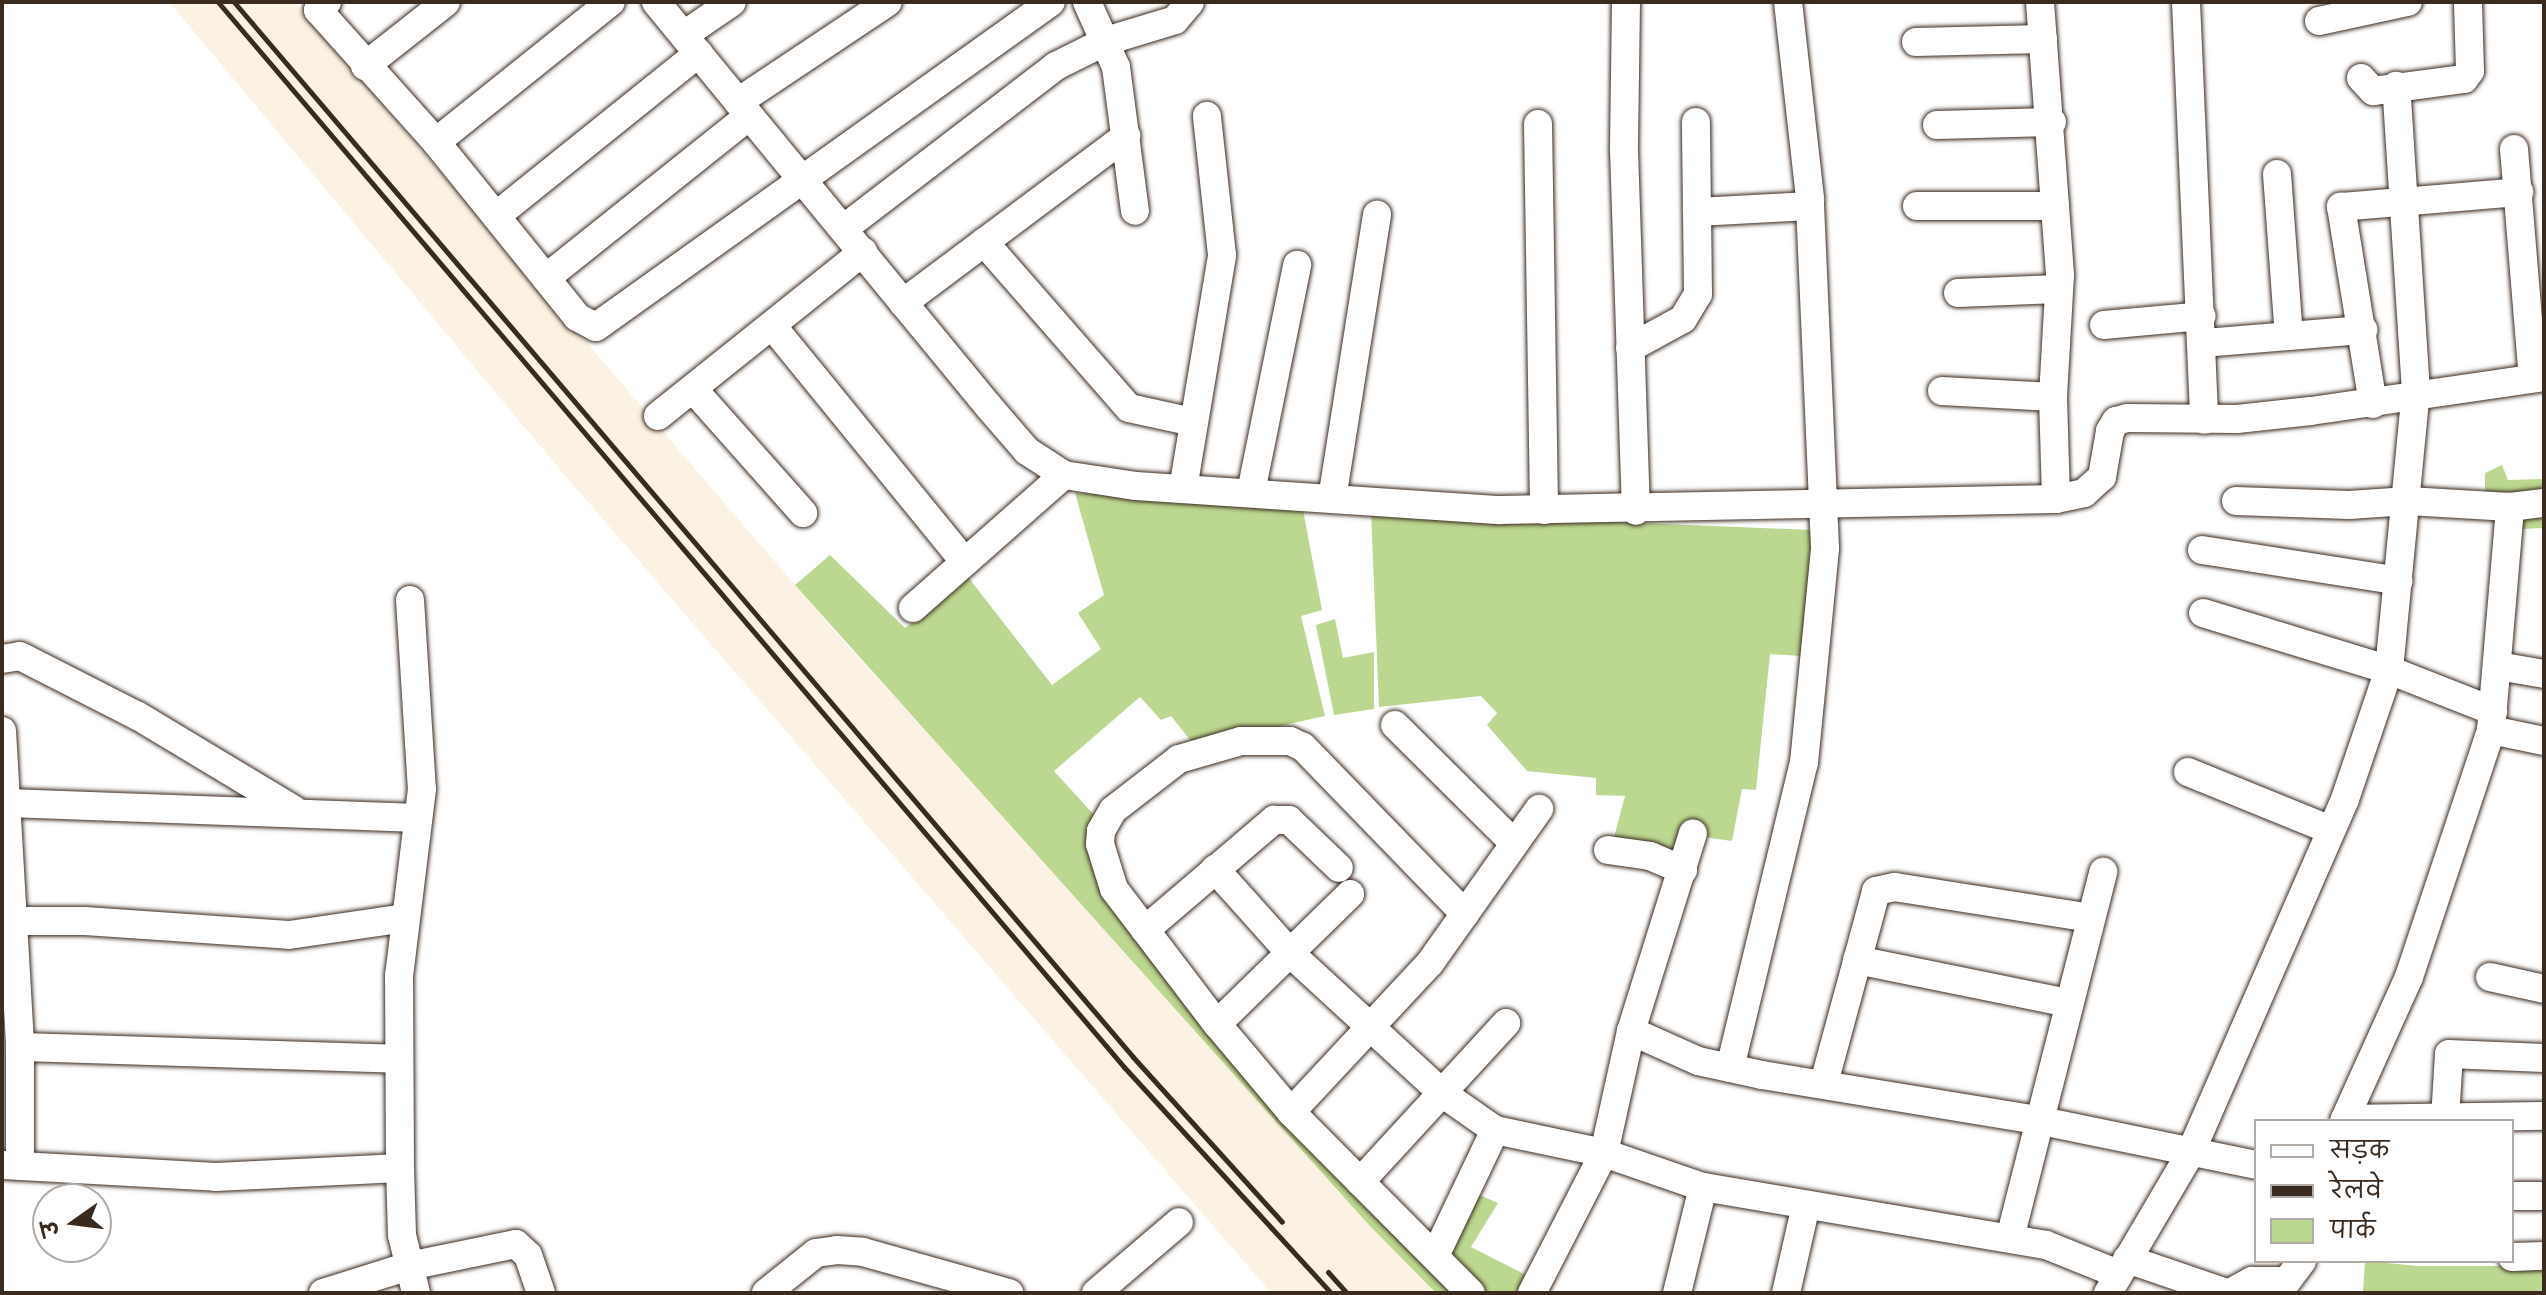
<!DOCTYPE html>
<html>
<head>
<meta charset="utf-8">
<style>
	body { margin:0 }
	#map { position:relative; width:2546px; height:1295px; overflow:hidden; background:#fff; font-family:Caveat,"Playpen Sans Deva",sans-serif }
	div>[style] { position:absolute }
	.built>* { inset:0; background:#fbf2e3 }
	.green>* { inset:0; background:#bcd890 }
	.roads { filter:drop-shadow(0 0 2px #3b2a1e) drop-shadow(0 0 2px #3b2a1e) }
	.minor>* { height:28px; margin:-14px; padding:0 14px; transform-origin:14px; border-radius:14px; background:#fff }
	.rail>* { height:5px; margin:-2.5px; padding:0 2.5px; transform-origin:2.5px; border-radius:2.5px; background:#3b2a1e }
	span { translate:-50% -50%; white-space:nowrap; text-align:center; line-height:1.15; -webkit-text-stroke:6px #fff; paint-order:stroke }
	.frame { position:absolute; inset:0; border:4px solid #3b2a1e; pointer-events:none }
	.legend { position:absolute; left:2254px; top:1119px; width:260px; height:144px; box-sizing:border-box; background:#fff; border:2px solid #b1aaa5; margin:0; padding:10px 14px; list-style:none; font-size:24px; color:#3b2a1e }
	.legend li { display:flex; align-items:center; gap:16px; height:40px }
	.legend b { width:40px; border:2px solid #b1aaa5 }
	.north { position:absolute; left:32px; top:1183px; width:80px; height:80px; box-sizing:border-box; background:#fff; border:2px solid #b1aaa5; border-radius:50%; rotate:256deg; font-size:22px; font-weight:700; line-height:32px; text-align:center; color:#3b2a1e }
	.north::after { content:''; display:block; margin:auto; width:28px; height:36px; background:#3b2a1e; clip-path:polygon(50% 0,100% 100%,50% 72%,0 100%) }
</style>
</head>
<body>
<div id="map">
	<div class="built">
		<i style="clip-path:polygon(169px 2px,294px 2px,838px 635px,1442px 1293px,1271px 1293px,556px 465px)"></i>
	</div>
	<div class="green">
		<i style="clip-path:polygon(2502px 465px,2508px 480px,2544px 479px,2544px 528px,2521px 529px,2485px 498px,2485px 473px)"></i>
		<i style="clip-path:polygon(1075px 493px,1302px 505px,1322px 610px,1301px 616px,1325px 716px,1194px 745px,1171px 716px,1161px 720px,1140px 697px,1054px 771px,1116px 839px,1113px 873px,1215px 1014px,1428px 1240px,1461px 1187px,1498px 1203px,1471px 1247px,1532px 1278px,1546px 1293px,1436px 1293px,1368px 1224px,795px 585px,830px 555px,905px 628px,968px 577px,1052px 685px,1101px 649px,1078px 613px,1104px 595px)"></i>
		<i style="clip-path:polygon(1371px 512px,1813px 530px,1802px 656px,1770px 654px,1756px 790px,1742px 789px,1732px 841px,1682px 834px,1677px 858px,1613px 841px,1625px 796px,1596px 795px,1596px 778px,1527px 771px,1487px 725px,1497px 713px,1481px 696px,1379px 707px)"></i>
		<i style="clip-path:polygon(1335px 619px,1343px 658px,1374px 652px,1374px 709px,1334px 715px,1316px 625px)"></i>
		<i style="clip-path:polygon(2365px 1261px,2418px 1266px,2544px 1266px,2544px 1293px,2363px 1293px)"></i>
	</div>
	<div class="roads">
		<div class="minor">
			<i style="left:327px;top:2px;width:12px;rotate:138deg"></i>
			<i style="left:318px;top:10px;width:177px;rotate:48.2deg"></i>
			<i style="left:436px;top:142px;width:225px;rotate:51.1deg"></i>
			<i style="left:577px;top:317px;width:21px;rotate:28deg"></i>
			<i style="left:596px;top:327px;width:559px;rotate:-35.54deg"></i>
			<i style="left:656px;top:2px;width:524px;rotate:50.57deg"></i>
			<i style="left:989px;top:407px;width:58px;rotate:49.2deg"></i>
			<i style="left:1027px;top:451px;width:44px;rotate:33deg"></i>
			<i style="left:1064px;top:475px;width:73px;rotate:8.7deg"></i>
			<i style="left:1136px;top:486px;width:365px;rotate:3.8deg"></i>
			<i style="left:1500px;top:510px;width:556px;rotate:-1.13deg"></i>
			<i style="left:2056px;top:499px;width:29px;rotate:-12deg"></i>
			<i style="left:2084px;top:493px;width:24px;rotate:-42deg"></i>
			<i style="left:2102px;top:477px;width:47px;rotate:-80.1deg"></i>
			<i style="left:2110px;top:431px;width:12px;rotate:-59deg"></i>
			<i style="left:2116px;top:421px;width:11px;rotate:-15deg"></i>
			<i style="left:2127px;top:418px;width:110px;rotate:0.5deg"></i>
			<i style="left:2237px;top:419px;width:74px;rotate:-6.2deg"></i>
			<i style="left:2311px;top:411px;width:235px;rotate:-8.3deg"></i>
			<i style="left:1087px;top:2px;width:71px;rotate:66deg"></i>
			<i style="left:1116px;top:67px;width:145px;rotate:82.5deg"></i>
			<i style="left:1626px;top:2px;width:148px;rotate:90.8deg"></i>
			<i style="left:1624px;top:150px;width:361px;rotate:88.1deg"></i>
			<i style="left:2040px;top:2px;width:274px;rotate:85.8deg"></i>
			<i style="left:2060px;top:275px;width:122px;rotate:93.3deg"></i>
			<i style="left:2053px;top:397px;width:102px;rotate:88.3deg"></i>
			<i style="left:2186px;top:2px;width:418px;rotate:87.5deg"></i>
			<i style="left:2319px;top:21px;width:91px;rotate:-12.1deg"></i>
			<i style="left:684px;top:35px;width:58px;rotate:-34.5deg"></i>
			<i style="left:1916px;top:42px;width:127px;rotate:-1.4deg"></i>
			<i style="left:365px;top:66px;width:103px;rotate:-38.3deg"></i>
			<i style="left:2361px;top:78px;width:18px;rotate:47deg"></i>
			<i style="left:2373px;top:91px;width:92px;rotate:-7.5deg"></i>
			<i style="left:2464px;top:79px;width:10px;rotate:-53deg"></i>
			<i style="left:2470px;top:71px;width:69px;rotate:-91.7deg"></i>
			<i style="left:738px;top:102px;width:180px;rotate:-33.7deg"></i>
			<i style="left:1538px;top:124px;width:386px;rotate:89.1deg"></i>
			<i style="left:1937px;top:125px;width:115px;rotate:-1.5deg"></i>
			<i style="left:436px;top:142px;width:224px;rotate:-38.7deg"></i>
			<i style="left:2514px;top:149px;width:230px;rotate:85.3deg"></i>
			<i style="left:2277px;top:174px;width:162px;rotate:85.8deg"></i>
			<i style="left:1917px;top:206px;width:138px"></i>
			<i style="left:1697px;top:212px;width:113px;rotate:-3deg"></i>
			<i style="left:496px;top:216px;width:260px;rotate:-38.8deg"></i>
			<i style="left:843px;top:229px;width:268px;rotate:-37.4deg"></i>
			<i style="left:1056px;top:66px;width:56px;rotate:-26.6deg"></i>
			<i style="left:1106px;top:41px;width:72px;rotate:-16.9deg"></i>
			<i style="left:1175px;top:20px;width:23px;rotate:-50deg"></i>
			<i style="left:984px;top:242px;width:220px;rotate:48.9deg"></i>
			<i style="left:1129px;top:408px;width:66px;rotate:12.3deg"></i>
			<i style="left:546px;top:278px;width:258px;rotate:-38.6deg"></i>
			<i style="left:1958px;top:293px;width:100px;rotate:-2.3deg"></i>
			<i style="left:903px;top:303px;width:279px;rotate:-36.8deg"></i>
			<i style="left:2104px;top:325px;width:98px;rotate:-5.2deg"></i>
			<i style="left:774px;top:328px;width:302px;rotate:50.8deg"></i>
			<i style="left:2204px;top:343px;width:160px;rotate:-4.7deg"></i>
			<i style="left:1630px;top:348px;width:60px;rotate:-28.7deg"></i>
			<i style="left:1683px;top:319px;width:29px;rotate:-59deg"></i>
			<i style="left:1698px;top:294px;width:172px;rotate:-90.7deg"></i>
			<i style="left:693px;top:389px;width:166px;rotate:48.4deg"></i>
			<i style="left:1942px;top:391px;width:111px;rotate:3.1deg"></i>
			<i style="left:2373px;top:404px;width:200px;rotate:-99.2deg"></i>
			<i style="left:2341px;top:207px;width:179px;rotate:-4.8deg"></i>
			<i style="left:658px;top:416px;width:263px;rotate:-38.7deg"></i>
			<i style="left:1183px;top:489px;width:237px;rotate:-80.5deg"></i>
			<i style="left:1222px;top:255px;width:140px;rotate:-96.2deg"></i>
			<i style="left:1251px;top:492px;width:232px;rotate:-78.5deg"></i>
			<i style="left:1332px;top:499px;width:288px;rotate:-81deg"></i>
			<i style="left:2236px;top:501px;width:113px;rotate:2deg"></i>
			<i style="left:2349px;top:505px;width:59px;rotate:-3.9deg"></i>
			<i style="left:2408px;top:501px;width:102px;rotate:3.4deg"></i>
			<i style="left:2510px;top:507px;width:34px;rotate:-7deg"></i>
			<i style="left:2202px;top:550px;width:199px;rotate:8.9deg"></i>
			<i style="left:410px;top:600px;width:189px;rotate:86.4deg"></i>
			<i style="left:422px;top:789px;width:187px;rotate:97deg"></i>
			<i style="left:399px;top:975px;width:193px;rotate:89.7deg"></i>
			<i style="left:400px;top:1168px;width:67px;rotate:88.3deg"></i>
			<i style="left:402px;top:1235px;width:60px;rotate:76.4deg"></i>
			<i style="left:913px;top:608px;width:201px;rotate:-41.4deg"></i>
			<i style="left:2203px;top:613px;width:195px;rotate:17deg"></i>
			<i style="left:2389px;top:670px;width:112px;rotate:21.5deg"></i>
			<i style="left:2px;top:659px;width:18px;rotate:-9deg"></i>
			<i style="left:20px;top:656px;width:132px;rotate:27deg"></i>
			<i style="left:138px;top:716px;width:181px;rotate:31deg"></i>
			<i style="left:2498px;top:666px;width:47px;rotate:9.9deg"></i>
			<i style="left:1395px;top:725px;width:165px;rotate:44.8deg"></i>
			<i style="left:2491px;top:730px;width:54px;rotate:11.7deg"></i>
			<i style="left:2px;top:731px;width:317px;rotate:86.7deg"></i>
			<i style="left:20px;top:1047px;width:119px;rotate:90deg"></i>
			<i style="left:2188px;top:772px;width:154px;rotate:22.1deg"></i>
			<i style="left:8px;top:803px;width:410px;rotate:2.1deg"></i>
			<i style="left:1608px;top:850px;width:42px;rotate:8.1deg"></i>
			<i style="left:1650px;top:856px;width:36px;rotate:23deg"></i>
			<i style="left:1215px;top:869px;width:114px;rotate:48.2deg"></i>
			<i style="left:1291px;top:954px;width:205px;rotate:42.6deg"></i>
			<i style="left:1442px;top:1093px;width:65px;rotate:34.9deg"></i>
			<i style="left:1495px;top:1130px;width:111px;rotate:11.9deg"></i>
			<i style="left:1604px;top:1153px;width:105px;rotate:19deg"></i>
			<i style="left:1703px;top:1187px;width:348px;rotate:9.6deg"></i>
			<i style="left:2046px;top:1245px;width:78px;rotate:21.9deg"></i>
			<i style="left:1465px;top:914px;width:233px;rotate:-134.1deg"></i>
			<i style="left:1303px;top:747px;width:14px;rotate:-155deg"></i>
			<i style="left:1290px;top:741px;width:49px;rotate:180deg"></i>
			<i style="left:1241px;top:741px;width:65px;rotate:163.8deg"></i>
			<i style="left:1179px;top:759px;width:83px;rotate:142.3deg"></i>
			<i style="left:1113px;top:810px;width:24px;rotate:120deg"></i>
			<i style="left:1101px;top:831px;width:13px;rotate:94deg"></i>
			<i style="left:1100px;top:844px;width:47px;rotate:72.7deg"></i>
			<i style="left:1114px;top:889px;width:170px;rotate:52.7deg"></i>
			<i style="left:1217px;top:1024px;width:115px;rotate:49.9deg"></i>
			<i style="left:1291px;top:1112px;width:255px;rotate:45.2deg"></i>
			<i style="left:2px;top:921px;width:83px"></i>
			<i style="left:85px;top:921px;width:204px;rotate:3.9deg"></i>
			<i style="left:289px;top:935px;width:117px;rotate:-8.3deg"></i>
			<i style="left:1145px;top:930px;width:170px;rotate:-40.5deg"></i>
			<i style="left:1274px;top:820px;width:15px"></i>
			<i style="left:1289px;top:820px;width:69px;rotate:43.8deg"></i>
			<i style="left:1857px;top:960px;width:216px;rotate:11.5deg"></i>
			<i style="left:2490px;top:977px;width:55px;rotate:12.5deg"></i>
			<i style="left:1217px;top:1024px;width:186px;rotate:-44.3deg"></i>
			<i style="left:1631px;top:1031px;width:73px;rotate:24.1deg"></i>
			<i style="left:1698px;top:1061px;width:66px;rotate:12.3deg"></i>
			<i style="left:1762px;top:1075px;width:284px;rotate:9.3deg"></i>
			<i style="left:2042px;top:1121px;width:218px;rotate:11.6deg"></i>
			<i style="left:20px;top:1047px;width:379px;rotate:1.8deg"></i>
			<i style="left:1730px;top:1068px;width:314px;rotate:-76.4deg"></i>
			<i style="left:1804px;top:763px;width:216px;rotate:-84.4deg"></i>
			<i style="left:1825px;top:548px;width:350px;rotate:-92.5deg"></i>
			<i style="left:1810px;top:198px;width:197px;rotate:-96.4deg"></i>
			<i style="left:1824px;top:1083px;width:199px;rotate:-74.8deg"></i>
			<i style="left:1876px;top:891px;width:19px;rotate:-12deg"></i>
			<i style="left:1895px;top:887px;width:198px;rotate:9deg"></i>
			<i style="left:1291px;top:1112px;width:204px;rotate:-47deg"></i>
			<i style="left:1430px;top:963px;width:189px;rotate:-54.7deg"></i>
			<i style="left:2445px;top:1118px;width:64px;rotate:-86.4deg"></i>
			<i style="left:2449px;top:1054px;width:95px;rotate:2.4deg"></i>
			<i style="left:2345px;top:1119px;width:199px;rotate:-0.9deg"></i>
			<i style="left:2344px;top:1121px;width:158px;rotate:-65.7deg"></i>
			<i style="left:2409px;top:977px;width:260px;rotate:-71.6deg"></i>
			<i style="left:2491px;top:730px;width:224px;rotate:-85.1deg"></i>
			<i style="left:3px;top:1165px;width:213px;rotate:3.2deg"></i>
			<i style="left:216px;top:1177px;width:184px;rotate:-2.8deg"></i>
			<i style="left:1360px;top:1182px;width:216px;rotate:-47.4deg"></i>
			<i style="left:2512px;top:1196px;width:32px"></i>
			<i style="left:2010px;top:1238px;width:378px;rotate:-75.7deg"></i>
			<i style="left:1435px;top:1256px;width:140px;rotate:-64.5deg"></i>
			<i style="left:2512px;top:1257px;width:32px;rotate:-2deg"></i>
			<i style="left:2127px;top:1259px;width:106px;rotate:18.8deg"></i>
			<i style="left:323px;top:1293px;width:90px;rotate:-17.4deg"></i>
			<i style="left:409px;top:1266px;width:109px;rotate:-11.6deg"></i>
			<i style="left:516px;top:1244px;width:16px;rotate:43deg"></i>
			<i style="left:528px;top:1255px;width:40px;rotate:71.1deg"></i>
			<i style="left:766px;top:1293px;width:64px;rotate:-38.7deg"></i>
			<i style="left:816px;top:1253px;width:21px;rotate:-8deg"></i>
			<i style="left:837px;top:1250px;width:26px;rotate:4deg"></i>
			<i style="left:863px;top:1252px;width:152px;rotate:15.7deg"></i>
			<i style="left:1096px;top:1293px;width:109px;rotate:-40.5deg"></i>
			<i style="left:1532px;top:1293px;width:157px;rotate:-62.8deg"></i>
			<i style="left:1604px;top:1153px;width:125px;rotate:-77.5deg"></i>
			<i style="left:1631px;top:1031px;width:207px;rotate:-72.6deg"></i>
			<i style="left:1677px;top:1293px;width:109px;rotate:-76.2deg"></i>
			<i style="left:1786px;top:1293px;width:90px;rotate:-77.2deg"></i>
			<i style="left:2108px;top:1293px;width:161px;rotate:-59.5deg"></i>
			<i style="left:2190px;top:1154px;width:387px;rotate:-66.4deg"></i>
			<i style="left:2345px;top:799px;width:136px;rotate:-71.2deg"></i>
			<i style="left:2389px;top:670px;width:279px;rotate:-84.5deg"></i>
			<i style="left:2416px;top:392px;width:307px;rotate:-93.7deg"></i>
			<i style="left:2230px;top:1293px;width:25px;rotate:-29deg"></i>
			<i style="left:2252px;top:1281px;width:35px"></i>
			<i style="left:2287px;top:1281px;width:25px;rotate:-53deg"></i>
		</div>
	</div>
	<div class="rail">
		<i style="left:218px;top:2px;width:1398px;rotate:49.61deg"></i>
		<i style="left:1124px;top:1067px;width:306px;rotate:47.5deg"></i>
		<i style="left:234px;top:2px;width:1386px;rotate:49.56deg"></i>
		<i style="left:1133px;top:1057px;width:222px;rotate:47.9deg"></i>
		<i style="left:1328px;top:1272px;width:28px;rotate:48deg"></i>
	</div>
	<div class="frame"></div>
	<ul class="legend">
	<li><b style="height:10px;background:#fff"></b>सड़क</li>
	<li><b style="height:10px;background:#3b2a1e"></b>रेलवे</li>
	<li><b style="height:22px;background:#bcd890"></b>पार्क</li>
	</ul>
	<div class="north">उ</div>
</div>
</body>
</html>
